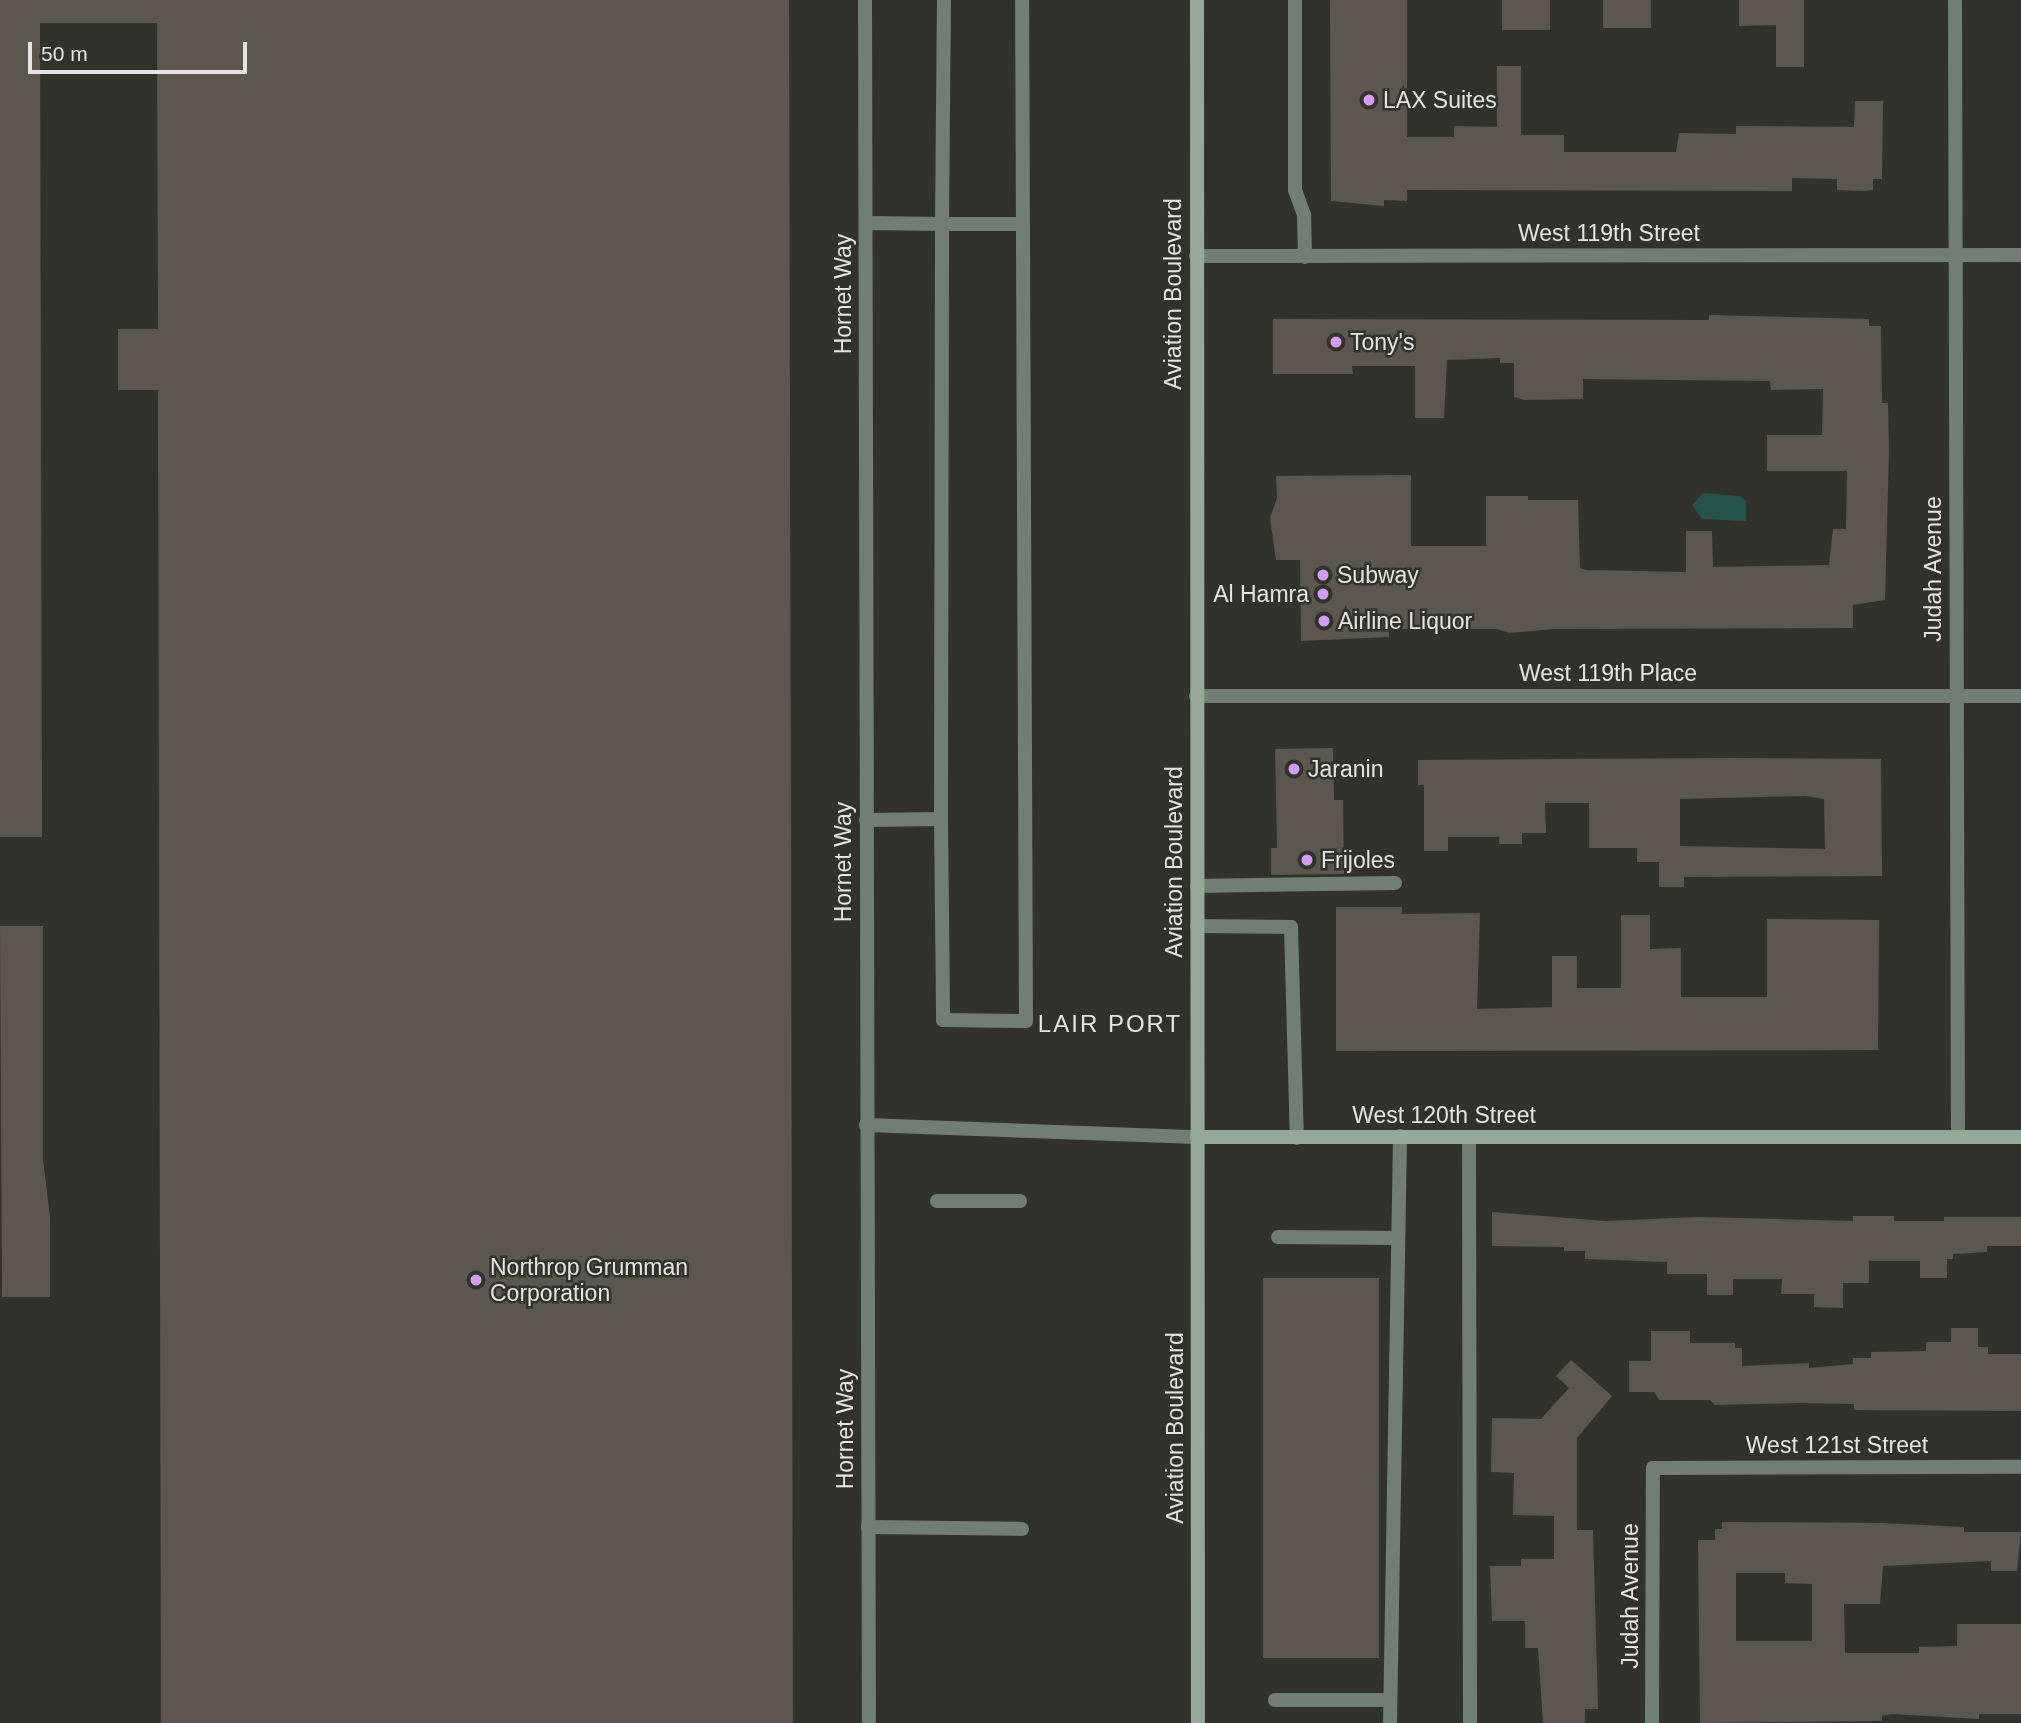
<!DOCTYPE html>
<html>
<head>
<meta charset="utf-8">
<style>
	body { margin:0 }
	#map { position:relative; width:2021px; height:1723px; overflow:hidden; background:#31332b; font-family:Arial,sans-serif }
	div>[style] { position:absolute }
	.water>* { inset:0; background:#26524c }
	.building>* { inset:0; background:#5b574f; transform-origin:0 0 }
	.service>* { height:14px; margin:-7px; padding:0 7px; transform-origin:7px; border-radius:7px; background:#717e73 }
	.minor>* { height:14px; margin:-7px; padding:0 7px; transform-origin:7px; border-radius:7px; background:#717e73 }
	.tertiary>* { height:14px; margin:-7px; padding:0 7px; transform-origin:7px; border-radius:7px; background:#717e73 }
	.secondary>* { height:14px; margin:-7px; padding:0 7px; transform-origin:7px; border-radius:7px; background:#94a998 }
	.dots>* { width:19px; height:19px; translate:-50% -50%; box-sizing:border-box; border:4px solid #31332b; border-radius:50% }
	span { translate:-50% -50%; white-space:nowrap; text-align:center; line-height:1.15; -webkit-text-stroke:5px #31332b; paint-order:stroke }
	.poi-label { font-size:23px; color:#e4e5e0 }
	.left { translate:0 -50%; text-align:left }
	.right { translate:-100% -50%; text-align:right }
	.street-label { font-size:23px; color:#e4e5e0 }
	.neighbourhood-label { font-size:24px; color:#e4e5e0; letter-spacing:2px }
	.scale { position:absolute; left:28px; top:42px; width:219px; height:32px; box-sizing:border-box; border:4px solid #e4e5e0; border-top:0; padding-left:9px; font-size:21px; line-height:24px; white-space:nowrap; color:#e4e5e0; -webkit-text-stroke:5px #31332b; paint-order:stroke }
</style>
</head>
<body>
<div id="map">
	<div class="water">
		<i style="clip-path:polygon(1703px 493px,1740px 496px,1746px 501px,1746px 521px,1702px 519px,1692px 505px)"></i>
	</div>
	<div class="building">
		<i style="clip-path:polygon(0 0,789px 0,793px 1723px,161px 1723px,158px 390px,118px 390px,118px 329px,158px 329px,157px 23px,40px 23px,42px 837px,0 837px)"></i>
		<i style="clip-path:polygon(1330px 0,1407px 0,1407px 137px,1454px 137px,1454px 126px,1497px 127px,1497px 66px,1521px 66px,1521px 135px,1564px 135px,1564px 152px,1676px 152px,1679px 133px,1736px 134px,1736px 126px,1854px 127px,1855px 101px,1883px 101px,1882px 179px,1873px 179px,1873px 190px,1863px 191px,1837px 190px,1837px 179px,1792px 178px,1792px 191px,1407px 190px,1407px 201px,1384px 200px,1384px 206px,1331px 201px)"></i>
		<i style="left:1502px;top:0;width:48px;height:30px"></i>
		<i style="left:1603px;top:0;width:48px;height:28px"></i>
		<i style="clip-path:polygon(1739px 0,1804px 0,1804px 67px,1776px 67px,1776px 25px,1739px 26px)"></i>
		<i style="clip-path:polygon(1709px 315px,1869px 319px,1869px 326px,1881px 326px,1882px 403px,1888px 403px,1889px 451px,1885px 600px,1853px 605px,1853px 628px,1553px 629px,1509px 633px,1497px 629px,1389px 629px,1389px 637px,1301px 641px,1300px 560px,1276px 560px,1270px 518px,1277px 498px,1276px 476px,1411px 475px,1411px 546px,1486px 546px,1486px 496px,1528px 496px,1528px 500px,1578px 500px,1580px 568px,1586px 570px,1686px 572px,1686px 531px,1712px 531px,1713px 567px,1829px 565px,1833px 529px,1846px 529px,1847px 471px,1767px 471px,1767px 435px,1822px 435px,1823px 389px,1771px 390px,1770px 381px,1583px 379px,1583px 399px,1525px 400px,1514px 397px,1514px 363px,1500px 363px,1500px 358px,1447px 360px,1444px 418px,1415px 418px,1415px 366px,1352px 366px,1353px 374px,1273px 374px,1273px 319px,1709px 320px)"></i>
		<i style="clip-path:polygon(1333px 748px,1334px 800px,1343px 800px,1344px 874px,1271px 875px,1271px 848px,1277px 848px,1275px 749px)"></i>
		<i style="clip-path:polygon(evenodd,1729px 758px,1881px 759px,1882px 876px,1684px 877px,1684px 887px,1659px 887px,1659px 862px,1637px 862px,1637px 848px,1589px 848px,1589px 803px,1545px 803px,1546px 833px,1522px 833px,1522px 844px,1499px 844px,1499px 837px,1448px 837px,1448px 851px,1424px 851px,1424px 785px,1418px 785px,1418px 760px,1729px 758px,1806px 796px,1824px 799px,1825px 849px,1680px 846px,1680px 799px,1806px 796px)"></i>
		<i style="clip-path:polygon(1336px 907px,1402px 907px,1402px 914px,1480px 913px,1477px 1009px,1552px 1007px,1552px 956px,1577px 956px,1577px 988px,1621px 988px,1621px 915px,1650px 915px,1650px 949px,1681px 948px,1681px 997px,1767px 997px,1767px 919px,1879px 920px,1878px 1050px,1336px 1051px)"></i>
		<i style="clip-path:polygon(0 926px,43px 926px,43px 1159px,50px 1217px,50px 1297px,2px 1297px)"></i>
		<i style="clip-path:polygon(1492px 1212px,1606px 1221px,1698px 1217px,1853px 1221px,1853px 1216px,1894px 1216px,1894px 1221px,1944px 1221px,1944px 1217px,2021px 1217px,2021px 1246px,1987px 1246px,1987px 1252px,1953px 1254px,1953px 1259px,1947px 1259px,1947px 1278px,1920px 1278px,1920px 1261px,1869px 1261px,1869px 1283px,1843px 1283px,1843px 1308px,1814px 1307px,1814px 1294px,1781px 1294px,1782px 1279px,1733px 1279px,1733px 1295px,1707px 1295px,1707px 1274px,1667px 1274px,1667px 1262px,1585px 1259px,1585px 1251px,1564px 1251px,1564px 1247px,1492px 1246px)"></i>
		<i style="left:1263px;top:1278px;width:116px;height:380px"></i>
		<i style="clip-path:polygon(1951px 1328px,1978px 1328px,1978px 1347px,1988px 1347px,1988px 1354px,2021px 1354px,2021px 1411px,1854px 1410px,1854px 1404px,1800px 1403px,1715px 1405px,1710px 1400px,1659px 1400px,1654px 1392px,1629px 1392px,1629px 1361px,1651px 1361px,1651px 1331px,1690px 1331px,1690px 1343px,1735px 1343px,1735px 1348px,1742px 1348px,1742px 1366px,1809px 1363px,1809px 1368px,1853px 1364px,1853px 1358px,1871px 1358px,1871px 1352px,1926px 1351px,1926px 1342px,1951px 1342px)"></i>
		<i style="clip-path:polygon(1571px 1360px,1612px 1396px,1577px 1438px,1577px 1530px,1593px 1530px,1598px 1709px,1585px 1709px,1585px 1723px,1543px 1723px,1538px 1648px,1525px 1648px,1525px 1621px,1492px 1621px,1490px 1566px,1521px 1566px,1521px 1559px,1554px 1559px,1554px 1516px,1513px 1515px,1514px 1473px,1491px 1472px,1492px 1418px,1541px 1419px,1569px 1388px,1556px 1376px)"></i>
		<i style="clip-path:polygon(evenodd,1722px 1522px,1882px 1523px,1964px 1527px,1964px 1532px,2021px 1532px,2017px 1571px,1991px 1571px,1991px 1561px,1883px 1566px,1880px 1604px,1844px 1604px,1845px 1653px,1919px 1653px,1919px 1647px,1957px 1646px,1957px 1624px,2021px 1624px,2021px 1714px,1979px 1714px,1979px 1719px,1892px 1714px,1882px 1716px,1882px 1721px,1700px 1723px,1698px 1540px,1715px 1540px,1715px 1529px,1722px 1529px,1722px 1522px,1736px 1573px,1785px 1573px,1785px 1583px,1812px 1584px,1812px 1641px,1736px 1641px,1736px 1573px)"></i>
	</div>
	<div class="service">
		<i style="left:1295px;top:0;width:190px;rotate:90deg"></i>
		<i style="left:1295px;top:190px;width:27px;rotate:70deg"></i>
		<i style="left:1304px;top:215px;width:42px;rotate:88.6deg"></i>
		<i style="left:866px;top:223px;width:76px;rotate:0.8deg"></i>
		<i style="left:942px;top:224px;width:224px;rotate:-89.5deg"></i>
		<i style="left:941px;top:819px;width:595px;rotate:-89.9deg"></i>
		<i style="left:942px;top:224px;width:81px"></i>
		<i style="left:866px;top:820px;width:75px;rotate:-0.8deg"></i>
		<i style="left:941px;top:819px;width:201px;rotate:89.4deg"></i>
		<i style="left:943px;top:1020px;width:83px;rotate:0.7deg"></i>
		<i style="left:1026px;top:1021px;width:1021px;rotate:-90.22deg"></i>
		<i style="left:1197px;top:886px;width:198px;rotate:-0.9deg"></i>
		<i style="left:1197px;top:926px;width:94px;rotate:0.6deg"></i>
		<i style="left:1291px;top:927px;width:211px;rotate:88.4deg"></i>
		<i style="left:1469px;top:1137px;width:586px;rotate:89.9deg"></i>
		<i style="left:937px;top:1201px;width:83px"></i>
		<i style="left:1278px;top:1237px;width:120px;rotate:0.5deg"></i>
		<i style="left:868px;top:1527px;width:154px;rotate:0.7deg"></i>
		<i style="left:1275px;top:1700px;width:114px"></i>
		<i style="left:1390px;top:1723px;width:587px;rotate:-89.02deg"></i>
	</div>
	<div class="minor">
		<i style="left:865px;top:0;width:1723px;rotate:89.87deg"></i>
		<i style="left:1196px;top:256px;width:825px;rotate:-0.07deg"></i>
		<i style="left:1196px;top:696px;width:825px"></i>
		<i style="left:1652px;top:1723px;width:255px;rotate:-89.8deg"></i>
		<i style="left:1653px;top:1468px;width:368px;rotate:-0.2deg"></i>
	</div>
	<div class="tertiary">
		<i style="left:1955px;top:0;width:1137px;rotate:89.85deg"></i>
		<i style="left:866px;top:1125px;width:331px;rotate:2.1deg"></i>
	</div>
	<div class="secondary">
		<i style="left:1197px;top:0;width:1723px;rotate:89.97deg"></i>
		<i style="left:1197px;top:1137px;width:824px"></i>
	</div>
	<div class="dots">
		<i style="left:1369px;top:100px;background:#d49cfc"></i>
		<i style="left:1336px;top:342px;background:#d49cfc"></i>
		<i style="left:1323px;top:575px;background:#d49cfc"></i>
		<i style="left:1323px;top:594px;background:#d49cfc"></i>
		<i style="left:1324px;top:621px;background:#d49cfc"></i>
		<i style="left:1294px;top:769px;background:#d49cfc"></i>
		<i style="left:1307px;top:860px;background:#d49cfc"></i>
		<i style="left:476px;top:1280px;background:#d49cfc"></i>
	</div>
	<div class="poi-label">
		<span class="left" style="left:1383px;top:100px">LAX Suites</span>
		<span class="left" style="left:1350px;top:342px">Tony's</span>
		<span class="left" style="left:1337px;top:575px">Subway</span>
		<span class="right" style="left:1309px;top:594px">Al Hamra</span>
		<span class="left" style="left:1338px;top:621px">Airline Liquor</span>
		<span class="left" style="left:1308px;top:769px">Jaranin</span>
		<span class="left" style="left:1321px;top:860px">Frijoles</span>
		<span class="left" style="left:490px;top:1280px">Northrop Grumman<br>Corporation</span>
	</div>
	<div class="street-label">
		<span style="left:1609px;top:233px">West 119th Street</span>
		<span style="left:843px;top:294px;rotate:-90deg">Hornet Way</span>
		<span style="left:1173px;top:294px;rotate:-90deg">Aviation Boulevard</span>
		<span style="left:1933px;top:569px;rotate:-90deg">Judah Avenue</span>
		<span style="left:1608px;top:673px">West 119th Place</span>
		<span style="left:843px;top:862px;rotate:-90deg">Hornet Way</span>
		<span style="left:1174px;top:862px;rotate:-90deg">Aviation Boulevard</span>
		<span style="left:1444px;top:1115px">West 120th Street</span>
		<span style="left:1175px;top:1428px;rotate:-90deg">Aviation Boulevard</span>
		<span style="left:845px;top:1429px;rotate:-90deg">Hornet Way</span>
		<span style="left:1837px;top:1445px">West 121st Street</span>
		<span style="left:1630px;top:1596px;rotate:-90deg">Judah Avenue</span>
	</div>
	<div class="neighbourhood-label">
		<span style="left:1110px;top:1024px">LAIR PORT</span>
	</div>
	<div class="scale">50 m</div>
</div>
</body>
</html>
